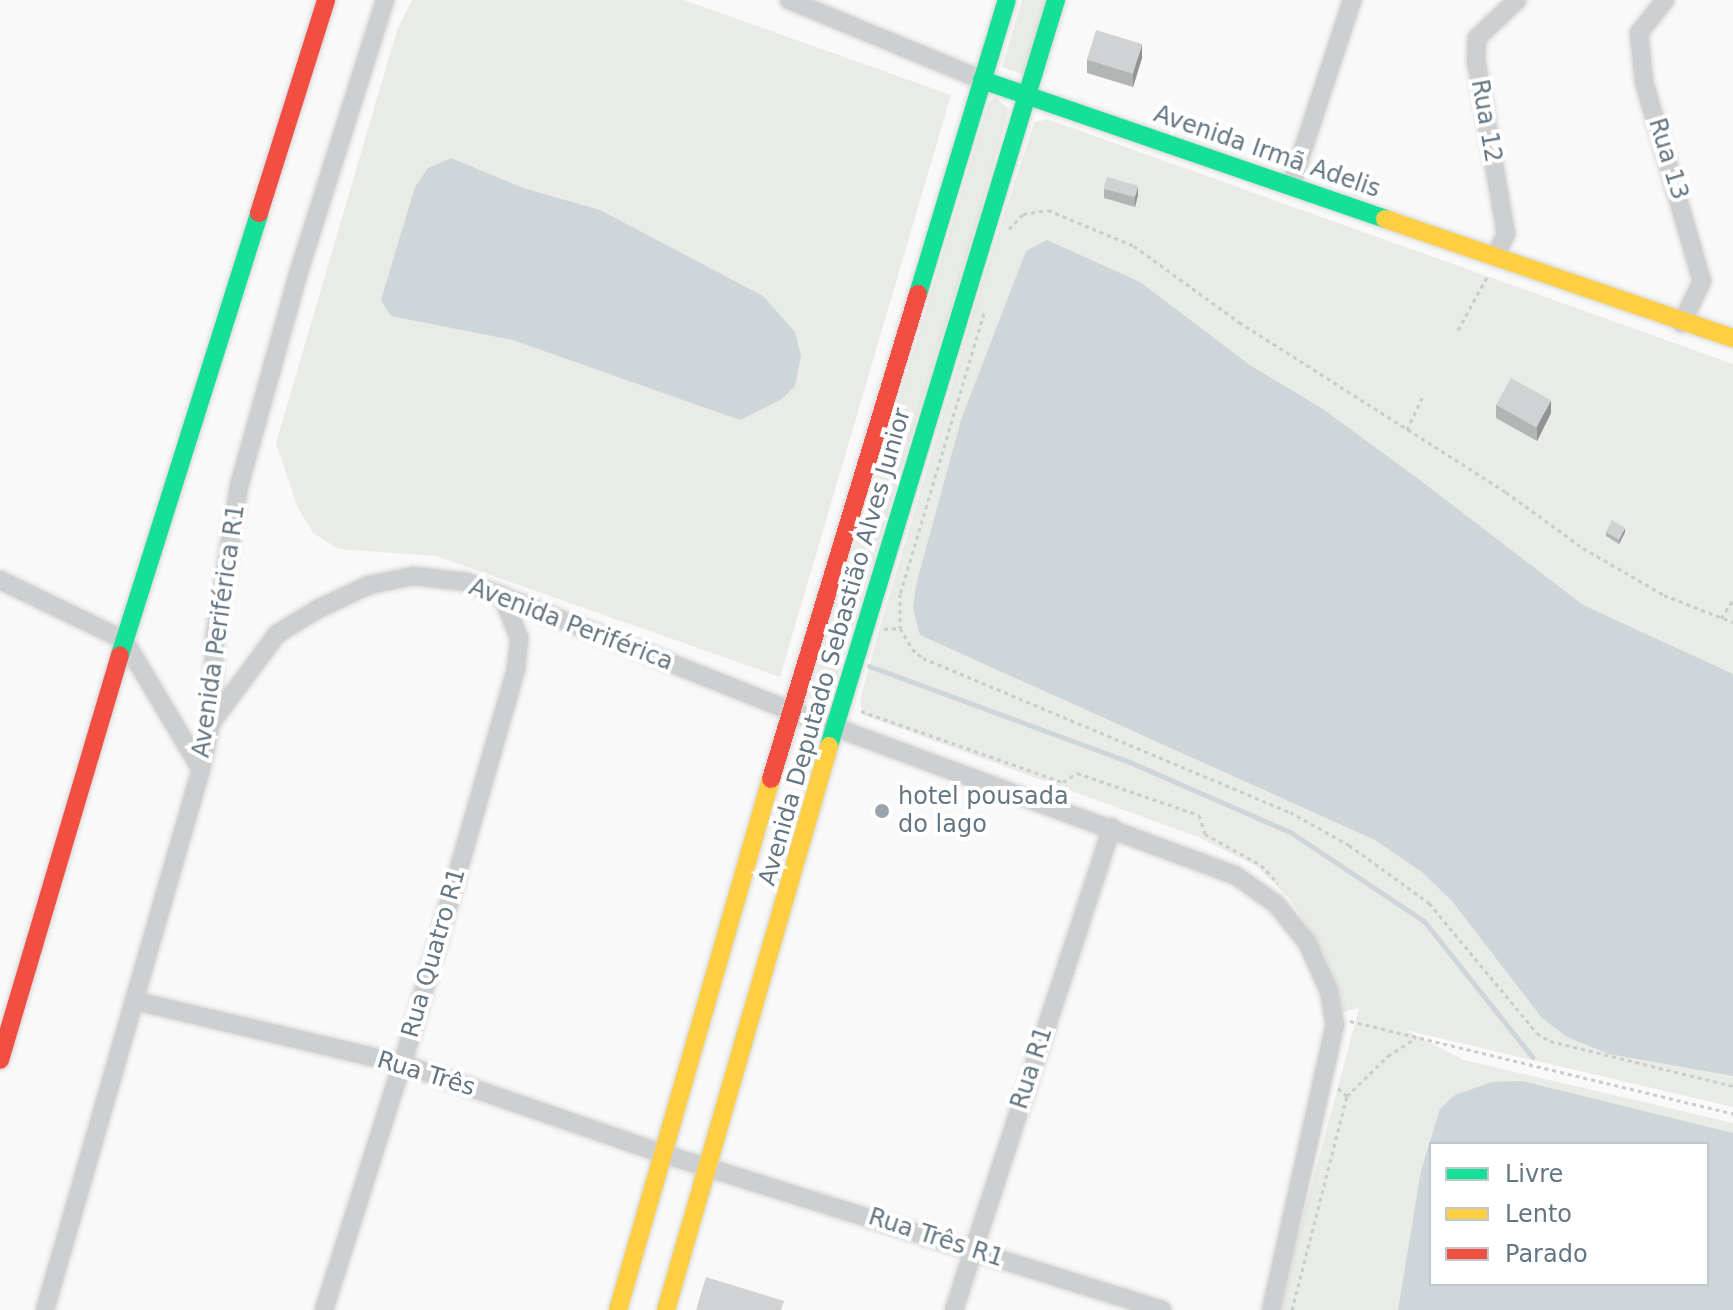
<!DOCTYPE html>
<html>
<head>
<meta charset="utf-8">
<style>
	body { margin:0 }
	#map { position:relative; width:1733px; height:1310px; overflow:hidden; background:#f9f9f9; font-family:"DejaVu Sans",sans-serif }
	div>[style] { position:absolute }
	.green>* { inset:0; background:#e8ebe6 }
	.water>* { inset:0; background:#ced6d9 }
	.stream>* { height:5px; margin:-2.5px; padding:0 2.5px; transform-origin:2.5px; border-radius:2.5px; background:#ced6d9 }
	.path>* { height:3px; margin-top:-1.5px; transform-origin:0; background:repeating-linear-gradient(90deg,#cbcccd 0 4px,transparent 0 8px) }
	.roads { filter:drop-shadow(0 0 2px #d5d6d7) drop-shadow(0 0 2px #d5d6d7) }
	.street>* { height:18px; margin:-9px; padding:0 9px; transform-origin:9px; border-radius:9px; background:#cecfd0 }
	.fast>* { height:18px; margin:-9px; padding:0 9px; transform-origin:9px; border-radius:9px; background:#16e098 }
	.slow>* { height:18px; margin:-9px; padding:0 9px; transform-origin:9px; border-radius:9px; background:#ffcf43 }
	.jam>* { height:18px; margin:-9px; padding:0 9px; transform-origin:9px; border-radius:9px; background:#f24e42 }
	.wall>* { inset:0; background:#b3b5b5 }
	.shaded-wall>* { inset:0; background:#929394 }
	.building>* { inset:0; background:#d0d2d3; transform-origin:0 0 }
	.dots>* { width:22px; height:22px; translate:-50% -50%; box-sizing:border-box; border:4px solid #fff; border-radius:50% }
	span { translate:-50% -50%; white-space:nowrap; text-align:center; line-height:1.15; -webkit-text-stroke:8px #fff; paint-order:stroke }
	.street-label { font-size:24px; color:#657683 }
	.poi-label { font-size:24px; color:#657683 }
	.left { translate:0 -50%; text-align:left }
	.legend { position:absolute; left:1429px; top:1142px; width:280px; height:144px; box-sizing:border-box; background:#fff; border:2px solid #c1c8cd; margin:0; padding:10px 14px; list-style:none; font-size:24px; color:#657683 }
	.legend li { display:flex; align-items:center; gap:16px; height:40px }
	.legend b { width:40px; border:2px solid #c1c8cd }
</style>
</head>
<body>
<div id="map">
	<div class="green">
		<i style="clip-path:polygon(412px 0,684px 0,951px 95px,780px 677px,436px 556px,339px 549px,313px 533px,298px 508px,276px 443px,397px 30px)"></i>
		<i style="clip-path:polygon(1022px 0,1060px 0,1036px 79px,1002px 67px)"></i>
		<i style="clip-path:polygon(995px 97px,1009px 109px,976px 226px,829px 703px,822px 708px,809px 697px,989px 102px)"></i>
		<i style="clip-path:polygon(evenodd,1047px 119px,1733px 364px,1733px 1107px,1405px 1030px,1464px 1060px,1733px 1123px,1733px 1310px,1278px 1310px,1359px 1008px,1343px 1012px,1324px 953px,1290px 899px,1256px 866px,1198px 837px,863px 715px,860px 700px,877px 637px,985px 274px,1034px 123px,1047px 119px,1431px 1144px,1707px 1144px,1707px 1284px,1431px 1284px,1431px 1144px)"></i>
	</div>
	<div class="water">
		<i style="clip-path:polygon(451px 158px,523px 188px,600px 210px,763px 296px,795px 332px,801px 356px,795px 386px,782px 399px,740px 420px,513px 340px,391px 316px,381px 300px,415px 187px,428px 168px)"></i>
		<i style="clip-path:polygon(1047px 240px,1140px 282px,1251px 366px,1323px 409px,1421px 481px,1583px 605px,1733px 674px,1733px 1076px,1609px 1054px,1567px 1037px,1542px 1018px,1452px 901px,1422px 872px,1375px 840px,920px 635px,913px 609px,916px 585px,961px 420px,1026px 251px)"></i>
		<i style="clip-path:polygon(evenodd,1522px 1081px,1733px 1133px,1733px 1310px,1398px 1310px,1421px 1171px,1440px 1109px,1455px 1095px,1492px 1082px,1522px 1081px,1431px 1144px,1707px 1144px,1707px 1284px,1431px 1284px,1431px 1144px)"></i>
	</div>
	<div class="stream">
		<i style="left:869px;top:666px;width:273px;rotate:20.2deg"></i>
		<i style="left:1125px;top:760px;width:180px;rotate:23.6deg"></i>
		<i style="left:1290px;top:832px;width:161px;rotate:33.6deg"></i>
		<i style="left:1424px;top:921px;width:174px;rotate:51.5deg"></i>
	</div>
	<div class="path">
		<i style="left:1009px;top:229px;width:21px;rotate:-47deg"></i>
		<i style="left:1023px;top:214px;width:25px;rotate:-9deg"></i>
		<i style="left:1048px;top:210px;width:93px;rotate:22.7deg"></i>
		<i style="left:1134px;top:246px;width:130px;rotate:35.9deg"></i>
		<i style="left:1239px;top:322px;width:317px;rotate:32.5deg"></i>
		<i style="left:1506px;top:492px;width:95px;rotate:36deg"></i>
		<i style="left:1583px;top:548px;width:94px;rotate:30.1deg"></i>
		<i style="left:1664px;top:595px;width:74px;rotate:21.4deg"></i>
		<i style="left:984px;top:313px;width:293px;rotate:106.6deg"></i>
		<i style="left:900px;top:594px;width:34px;rotate:90deg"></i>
		<i style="left:900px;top:628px;width:24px;rotate:60deg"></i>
		<i style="left:912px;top:649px;width:14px;rotate:39deg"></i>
		<i style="left:923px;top:658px;width:398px;rotate:22.8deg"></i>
		<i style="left:1290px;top:812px;width:68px;rotate:29.2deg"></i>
		<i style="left:1349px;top:845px;width:99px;rotate:35.9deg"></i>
		<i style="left:1429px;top:903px;width:169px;rotate:50.3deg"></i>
		<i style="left:1537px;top:1033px;width:15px;rotate:32deg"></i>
		<i style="left:1550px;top:1041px;width:188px;rotate:13.8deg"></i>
		<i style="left:1458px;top:330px;width:63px;rotate:-61.4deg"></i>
		<i style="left:1407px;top:430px;width:40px;rotate:-65deg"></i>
		<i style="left:1721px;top:618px;width:22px;rotate:-56deg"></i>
		<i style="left:884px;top:629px;width:16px;rotate:-4deg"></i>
		<i style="left:861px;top:711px;width:214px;rotate:19.4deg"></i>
		<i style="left:1063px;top:782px;width:17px;rotate:-33deg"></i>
		<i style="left:1077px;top:773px;width:129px;rotate:19deg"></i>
		<i style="left:1199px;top:815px;width:20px;rotate:72deg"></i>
		<i style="left:1205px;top:834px;width:64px;rotate:29deg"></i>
		<i style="left:1261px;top:865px;width:25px;rotate:47deg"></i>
		<i style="left:1350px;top:1021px;width:394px;rotate:13.6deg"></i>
		<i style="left:1338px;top:1088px;width:12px;rotate:42deg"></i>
		<i style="left:1292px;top:1310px;width:221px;rotate:-75.6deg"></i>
		<i style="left:1347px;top:1096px;width:57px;rotate:-44.3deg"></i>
		<i style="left:1388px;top:1056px;width:33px;rotate:-33deg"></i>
	</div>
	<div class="roads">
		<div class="street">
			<i style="left:789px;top:0;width:209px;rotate:22.5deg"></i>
			<i style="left:1665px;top:0;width:42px;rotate:128.2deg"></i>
			<i style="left:1639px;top:33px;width:49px;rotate:84.2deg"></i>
			<i style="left:1644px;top:82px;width:207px;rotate:73.8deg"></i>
			<i style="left:1702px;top:281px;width:47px;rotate:115.5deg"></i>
			<i style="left:1292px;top:183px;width:193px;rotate:-71.8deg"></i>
			<i style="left:1495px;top:256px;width:25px;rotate:-63deg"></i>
			<i style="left:1506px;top:234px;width:176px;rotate:-99.8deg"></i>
			<i style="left:1476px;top:61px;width:23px;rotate:-88deg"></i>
			<i style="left:1477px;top:38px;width:55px;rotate:-43.5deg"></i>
			<i style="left:0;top:580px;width:138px;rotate:25.8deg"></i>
			<i style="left:124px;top:640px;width:150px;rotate:59.2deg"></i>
			<i style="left:211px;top:723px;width:111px;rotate:-53.4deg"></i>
			<i style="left:277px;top:634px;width:48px;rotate:-31.4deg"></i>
			<i style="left:318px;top:609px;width:56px;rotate:-25.2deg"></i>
			<i style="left:369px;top:585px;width:45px;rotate:-11.6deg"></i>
			<i style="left:413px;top:576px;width:54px;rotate:6.3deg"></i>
			<i style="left:467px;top:582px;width:349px;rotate:21.7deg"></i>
			<i style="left:791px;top:711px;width:473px;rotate:20.3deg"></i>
			<i style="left:1235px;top:875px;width:50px;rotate:35.3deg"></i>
			<i style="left:1276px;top:904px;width:49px;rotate:50.8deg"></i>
			<i style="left:1307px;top:942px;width:54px;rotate:65.8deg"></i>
			<i style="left:1329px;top:991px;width:34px;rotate:80deg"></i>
			<i style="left:1335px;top:1024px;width:293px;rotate:102.6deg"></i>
			<i style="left:136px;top:1001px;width:273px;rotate:13.3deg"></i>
			<i style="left:402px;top:1064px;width:277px;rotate:19deg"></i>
			<i style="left:664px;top:1154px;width:522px;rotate:17.39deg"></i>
			<i style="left:45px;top:1310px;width:563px;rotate:-73.91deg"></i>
			<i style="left:201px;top:769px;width:47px;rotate:-77.7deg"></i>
			<i style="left:211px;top:723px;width:87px;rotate:-87.4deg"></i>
			<i style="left:215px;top:636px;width:152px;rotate:-80.9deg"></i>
			<i style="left:239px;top:486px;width:226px;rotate:-74.4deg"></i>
			<i style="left:300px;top:268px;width:281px;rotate:-72.4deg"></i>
			<i style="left:324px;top:1310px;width:292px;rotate:-72.4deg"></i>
			<i style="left:412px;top:1032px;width:378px;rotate:-74deg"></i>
			<i style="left:516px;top:669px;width:31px;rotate:-84deg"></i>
			<i style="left:519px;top:638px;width:46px;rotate:-111.6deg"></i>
			<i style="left:954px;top:1310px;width:508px;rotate:-71.89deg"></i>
		</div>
		<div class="fast">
			<i style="left:982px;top:80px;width:426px;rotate:19deg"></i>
			<i style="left:918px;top:294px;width:307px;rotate:-73.2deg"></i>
			<i style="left:120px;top:655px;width:463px;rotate:-72.5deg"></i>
			<i style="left:829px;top:746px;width:780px;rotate:-73.08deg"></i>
		</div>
		<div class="slow">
			<i style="left:1385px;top:219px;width:368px;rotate:18.9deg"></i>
			<i style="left:618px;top:1310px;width:553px;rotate:-73.93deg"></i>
			<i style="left:666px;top:1310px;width:587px;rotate:-73.88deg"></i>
		</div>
		<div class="jam">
			<i style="left:259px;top:213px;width:223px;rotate:-72.5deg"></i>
			<i style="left:771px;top:779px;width:507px;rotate:-73.14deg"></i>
			<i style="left:0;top:1060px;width:422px;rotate:-73.5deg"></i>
		</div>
	</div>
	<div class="wall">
		<i style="clip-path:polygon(1142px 58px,1133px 87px,1087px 73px,1087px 60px)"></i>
		<i style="clip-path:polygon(1104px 189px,1138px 195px,1135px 207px,1104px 198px)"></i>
		<i style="clip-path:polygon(1496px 405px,1551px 413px,1537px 441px,1496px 418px)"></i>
		<i style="clip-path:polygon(1606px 532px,1625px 532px,1619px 544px,1606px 536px)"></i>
	</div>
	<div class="shaded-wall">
		<i style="clip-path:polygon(1142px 44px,1142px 58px,1133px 87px,1133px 74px)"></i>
		<i style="clip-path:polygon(1138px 186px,1138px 195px,1135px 207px,1135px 198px)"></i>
		<i style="clip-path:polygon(1551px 400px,1551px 413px,1537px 441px,1537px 427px)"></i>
		<i style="clip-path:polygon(1625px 528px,1625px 532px,1619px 544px,1619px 540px)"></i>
	</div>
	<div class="building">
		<i style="left:1096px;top:30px;width:48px;height:31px;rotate:17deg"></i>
		<i style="left:1107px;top:177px;width:32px;height:12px;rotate:16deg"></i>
		<i style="left:1511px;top:378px;width:46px;height:31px;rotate:29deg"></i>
		<i style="clip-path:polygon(1612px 520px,1625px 528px,1619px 540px,1606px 532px)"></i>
		<i style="clip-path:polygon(706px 1277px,784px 1301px,781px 1310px,696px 1310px)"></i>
	</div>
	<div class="dots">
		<i style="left:882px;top:811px;background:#99a4ac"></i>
	</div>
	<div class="street-label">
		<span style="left:1486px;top:121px;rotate:80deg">Rua 12</span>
		<span style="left:1267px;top:152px;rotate:19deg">Avenida Irmã Adelis</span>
		<span style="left:1668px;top:159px;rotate:73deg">Rua 13</span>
		<span style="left:571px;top:625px;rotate:21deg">Avenida Periférica</span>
		<span style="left:219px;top:631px;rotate:-82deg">Avenida Periférica R1</span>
		<span style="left:835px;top:647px;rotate:-74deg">Avenida Deputado Sebastião Alves Junior</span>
		<span style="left:434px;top:953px;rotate:-74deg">Rua Quatro R1</span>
		<span style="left:1032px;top:1068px;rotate:-72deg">Rua R1</span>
		<span style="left:426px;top:1074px;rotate:17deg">Rua Três</span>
		<span style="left:936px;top:1238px;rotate:18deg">Rua Três R1</span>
	</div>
	<div class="poi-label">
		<span class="left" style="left:898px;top:811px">hotel pousada<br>do lago</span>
	</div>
	<ul class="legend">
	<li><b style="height:10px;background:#16e098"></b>Livre</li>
	<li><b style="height:10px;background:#ffcf43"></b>Lento</li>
	<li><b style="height:10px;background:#f24e42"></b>Parado</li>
	</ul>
</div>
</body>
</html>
